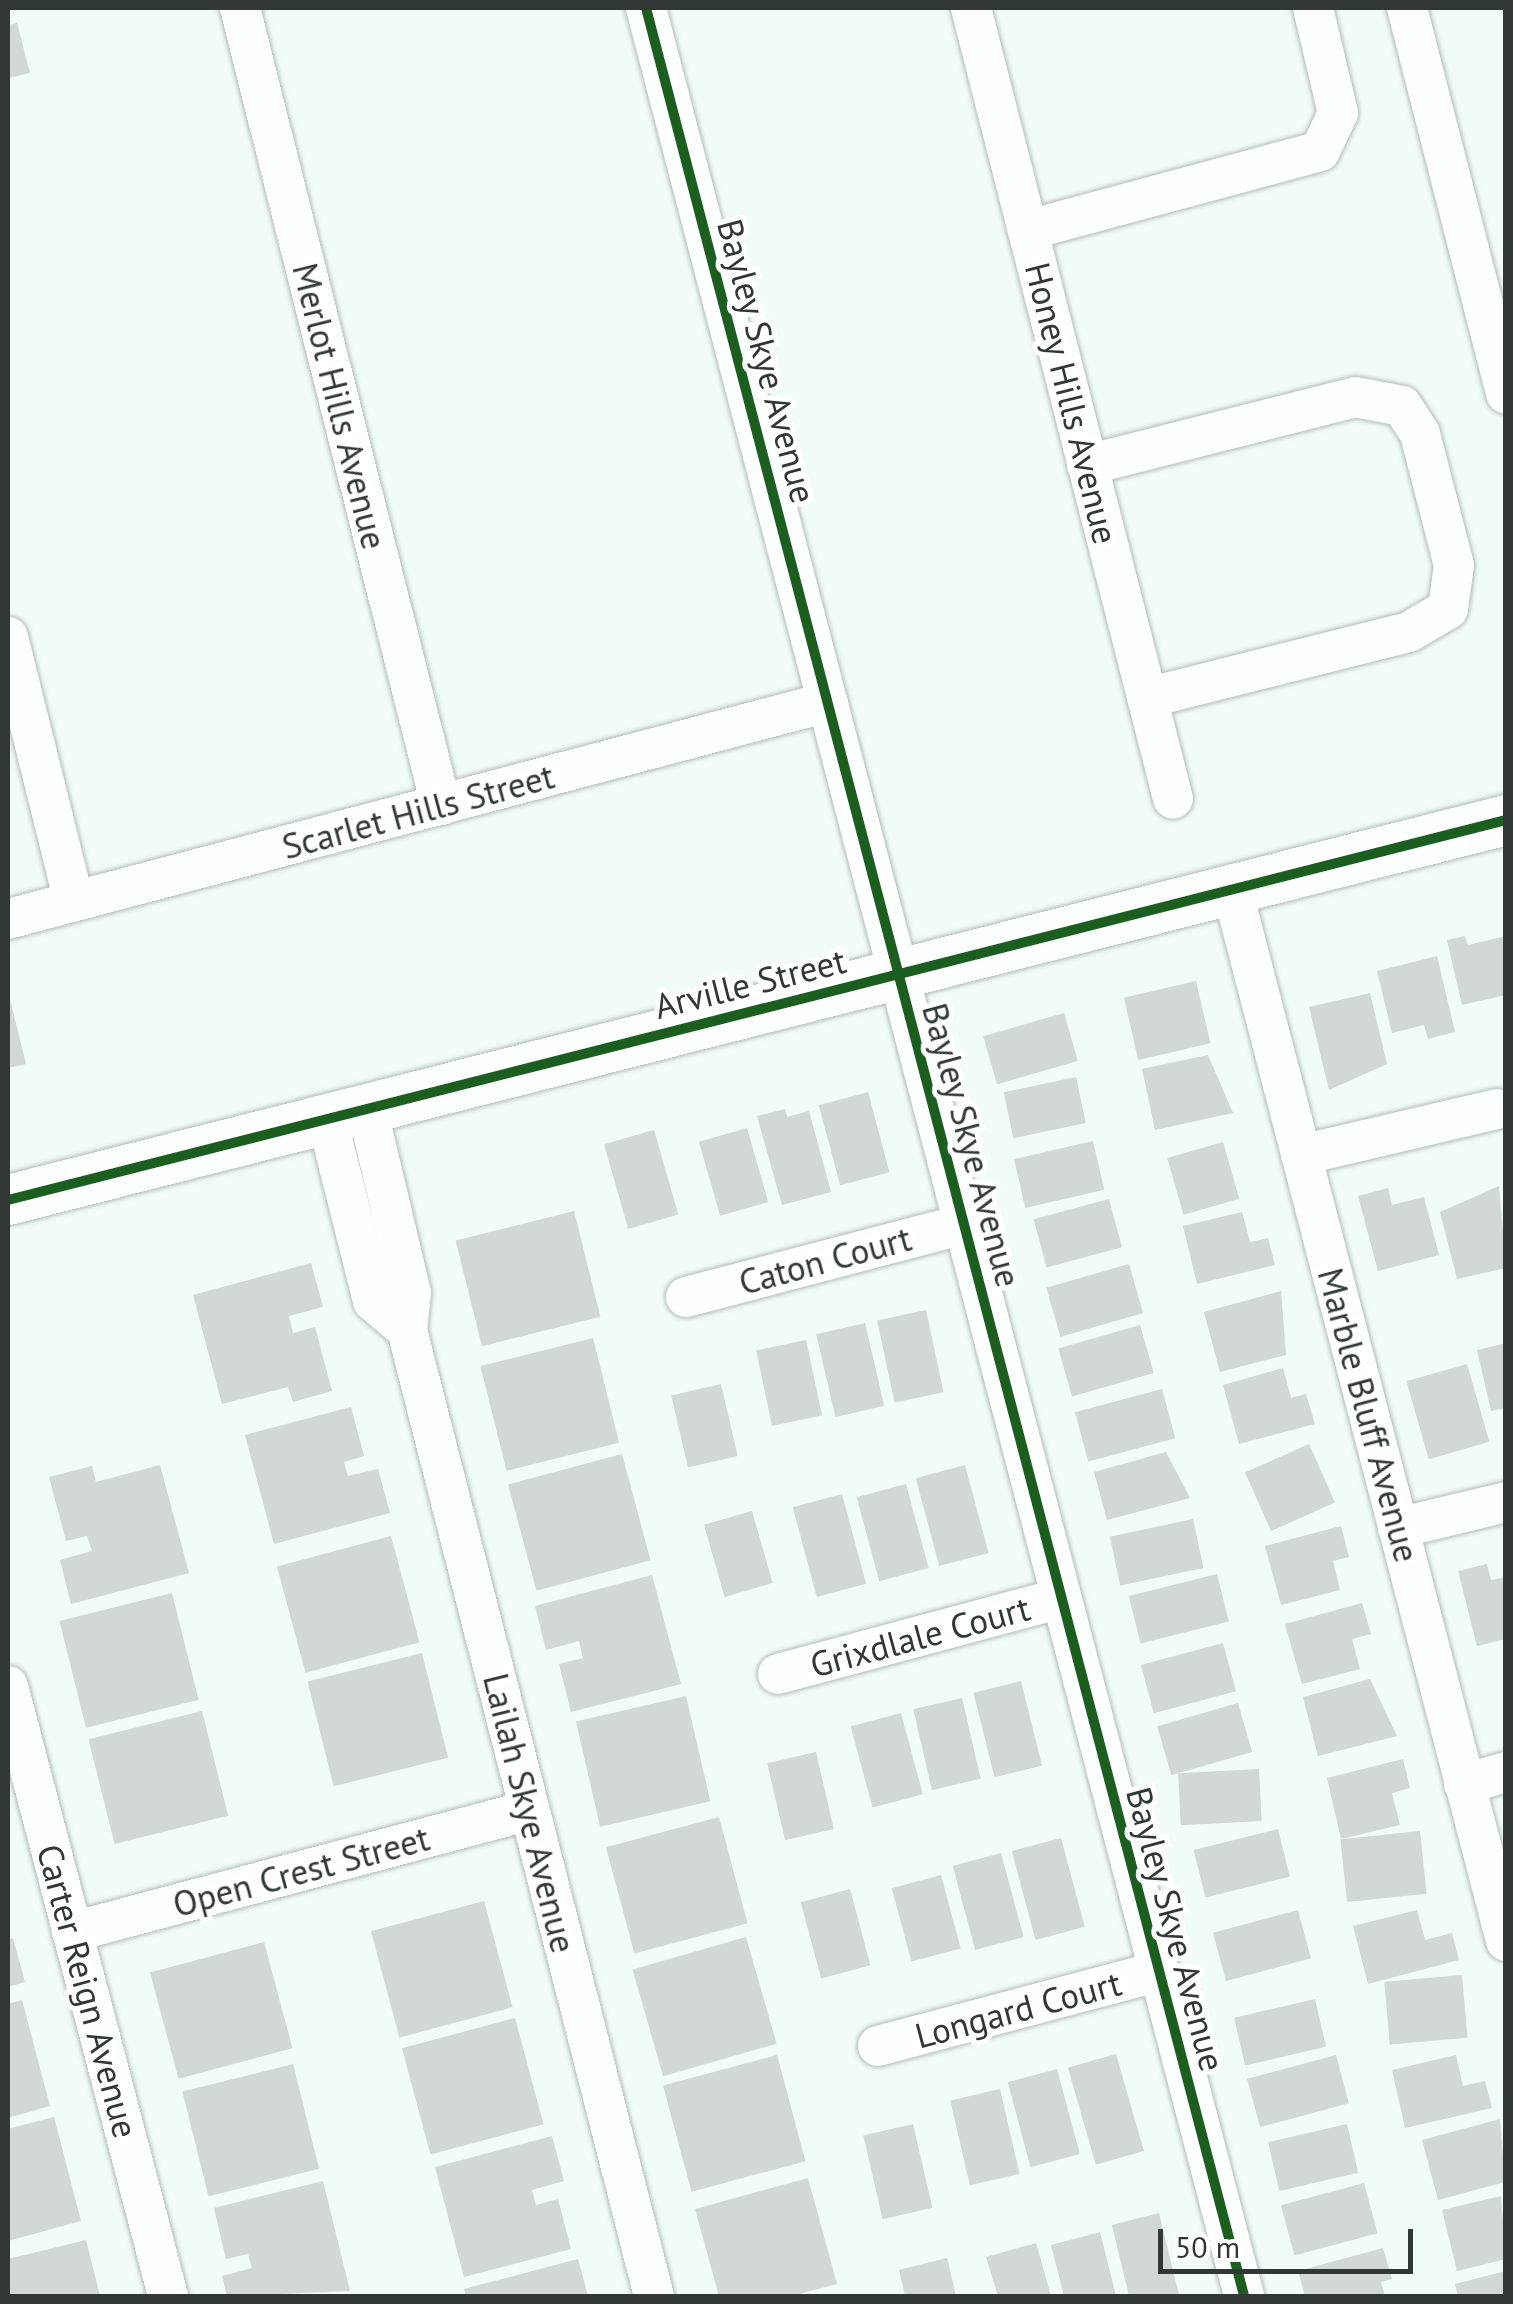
<!DOCTYPE html>
<html>
<head>
<meta charset="utf-8">
<style>
	body { margin:0 }
	#map { position:relative; width:1513px; height:2304px; overflow:hidden; background:#f1fbf7; font-family:"PT Sans",sans-serif }
	div>[style] { position:absolute }
	.building>* { inset:0; background:#d1d8d5; transform-origin:0 0 }
	.roads { filter:drop-shadow(0 0 2px #b3bbb8) drop-shadow(0 0 2px #b3bbb8) }
	.minor>* { height:40px; margin:-20px; padding:0 20px; transform-origin:20px; border-radius:20px; background:#fdfefe }
	.tertiary>* { height:50px; margin:-25px; padding:0 25px; transform-origin:25px; border-radius:25px; background:#fdfefe }
	.cycleway>* { height:10px; margin:-5px; padding:0 5px; transform-origin:5px; border-radius:5px; background:#1b5e20 }
	span { translate:-50% -50%; white-space:nowrap; text-align:center; line-height:1.15; -webkit-text-stroke:10px #fff; paint-order:stroke }
	.street-label { font-size:35px; color:#303734 }
	.frame { position:absolute; inset:0; border:10px solid #303734; pointer-events:none }
	.scale { position:absolute; left:1158px; top:2229px; width:255px; height:45px; box-sizing:border-box; border:5px solid #303734; border-top:0; padding-left:12px; font-size:30px; line-height:35px; white-space:nowrap; color:#303734; -webkit-text-stroke:8px #fff; paint-order:stroke }
</style>
</head>
<body>
<div id="map">
	<div class="building">
		<i style="clip-path:polygon(17px 23px,30px 73px,8px 78px,8px 25px)"></i>
		<i style="clip-path:polygon(1465px 936px,1468px 945px,1506px 936px,1506px 995px,1462px 1005px,1447px 940px)"></i>
		<i style="clip-path:polygon(1437px 956px,1455px 1032px,1428px 1039px,1424px 1025px,1392px 1033px,1377px 971px)"></i>
		<i style="left:1196px;top:981px;width:64px;height:74px;rotate:77deg"></i>
		<i style="clip-path:polygon(8px 991px,26px 1064px,8px 1068px)"></i>
		<i style="clip-path:polygon(1370px 993px,1387px 1064px,1329px 1090px,1309px 1007px)"></i>
		<i style="left:1064px;top:1013px;width:50px;height:84px;rotate:74deg"></i>
		<i style="clip-path:polygon(1208px 1055px,1233px 1113px,1155px 1130px,1142px 1069px)"></i>
		<i style="left:1076px;top:1077px;width:47px;height:74px;rotate:78deg"></i>
		<i style="left:868px;top:1092px;width:83px;height:51px;rotate:75deg"></i>
		<i style="clip-path:polygon(785px 1109px,787px 1117px,809px 1111px,831px 1192px,782px 1205px,757px 1116px)"></i>
		<i style="left:747px;top:1128px;width:77px;height:50px;rotate:74deg"></i>
		<i style="left:654px;top:1130px;width:88px;height:52px;rotate:74deg"></i>
		<i style="left:1093px;top:1141px;width:50px;height:81px;rotate:77deg"></i>
		<i style="left:1223px;top:1142px;width:59px;height:58px;rotate:74deg"></i>
		<i style="clip-path:polygon(1499px 1186px,1506px 1268px,1457px 1279px,1440px 1212px)"></i>
		<i style="clip-path:polygon(1388px 1188px,1392px 1205px,1424px 1197px,1439px 1255px,1378px 1271px,1358px 1196px)"></i>
		<i style="left:1109px;top:1199px;width:50px;height:78px;rotate:75deg"></i>
		<i style="left:574px;top:1211px;width:109px;height:122px;rotate:76deg"></i>
		<i style="clip-path:polygon(1242px 1212px,1250px 1242px,1268px 1238px,1275px 1265px,1197px 1284px,1183px 1226px)"></i>
		<i style="clip-path:polygon(311px 1263px,323px 1307px,289px 1316px,293px 1333px,315px 1327px,332px 1391px,293px 1402px,288px 1387px,222px 1404px,193px 1295px)"></i>
		<i style="left:1129px;top:1264px;width:51px;height:86px;rotate:74deg"></i>
		<i style="clip-path:polygon(1281px 1291px,1286px 1355px,1220px 1372px,1204px 1312px)"></i>
		<i style="left:926px;top:1310px;width:84px;height:50px;rotate:78deg"></i>
		<i style="left:865px;top:1323px;width:85px;height:50px;rotate:77deg"></i>
		<i style="left:1140px;top:1325px;width:50px;height:85px;rotate:74deg"></i>
		<i style="left:593px;top:1338px;width:108px;height:116px;rotate:76deg"></i>
		<i style="left:806px;top:1340px;width:77px;height:51px;rotate:78deg"></i>
		<i style="clip-path:polygon(1506px 1343px,1506px 1408px,1491px 1411px,1477px 1350px)"></i>
		<i style="left:1467px;top:1364px;width:81px;height:63px;rotate:74deg"></i>
		<i style="clip-path:polygon(1283px 1368px,1291px 1398px,1306px 1394px,1315px 1424px,1239px 1444px,1223px 1385px)"></i>
		<i style="left:721px;top:1384px;width:74px;height:51px;rotate:77deg"></i>
		<i style="left:1162px;top:1389px;width:51px;height:90px;rotate:75deg"></i>
		<i style="clip-path:polygon(351px 1407px,364px 1456px,344px 1462px,348px 1476px,378px 1469px,390px 1513px,274px 1544px,245px 1435px)"></i>
		<i style="left:1309px;top:1444px;width:64px;height:70px;rotate:66deg"></i>
		<i style="clip-path:polygon(1166px 1452px,1190px 1498px,1107px 1520px,1094px 1472px)"></i>
		<i style="left:622px;top:1454px;width:110px;height:118px;rotate:75deg"></i>
		<i style="clip-path:polygon(160px 1465px,189px 1573px,71px 1604px,60px 1560px,92px 1551px,87px 1536px,66px 1541px,49px 1477px,92px 1466px,96px 1482px)"></i>
		<i style="left:965px;top:1465px;width:91px;height:51px;rotate:75deg"></i>
		<i style="left:906px;top:1484px;width:87px;height:51px;rotate:75deg"></i>
		<i style="left:842px;top:1494px;width:93px;height:51px;rotate:75deg"></i>
		<i style="left:752px;top:1511px;width:75px;height:50px;rotate:74deg"></i>
		<i style="left:1193px;top:1519px;width:50px;height:85px;rotate:78deg"></i>
		<i style="clip-path:polygon(1341px 1526px,1349px 1557px,1333px 1561px,1340px 1590px,1281px 1605px,1265px 1546px)"></i>
		<i style="left:391px;top:1536px;width:110px;height:118px;rotate:75deg"></i>
		<i style="clip-path:polygon(1487px 1564px,1491px 1580px,1506px 1577px,1506px 1639px,1477px 1646px,1458px 1571px)"></i>
		<i style="left:1217px;top:1574px;width:49px;height:91px;rotate:76deg"></i>
		<i style="clip-path:polygon(652px 1575px,681px 1684px,571px 1712px,559px 1664px,583px 1658px,579px 1641px,546px 1650px,535px 1606px)"></i>
		<i style="left:172px;top:1593px;width:110px;height:116px;rotate:76deg"></i>
		<i style="clip-path:polygon(1362px 1603px,1371px 1634px,1352px 1639px,1360px 1669px,1302px 1684px,1285px 1624px)"></i>
		<i style="left:1223px;top:1643px;width:50px;height:85px;rotate:75deg"></i>
		<i style="left:422px;top:1653px;width:108px;height:118px;rotate:76deg"></i>
		<i style="clip-path:polygon(1370px 1679px,1397px 1736px,1318px 1756px,1303px 1697px)"></i>
		<i style="left:1021px;top:1681px;width:87px;height:49px;rotate:76deg"></i>
		<i style="left:686px;top:1696px;width:108px;height:113px;rotate:77deg"></i>
		<i style="left:962px;top:1698px;width:83px;height:50px;rotate:77deg"></i>
		<i style="left:1238px;top:1703px;width:51px;height:84px;rotate:74deg"></i>
		<i style="left:202px;top:1711px;width:108px;height:117px;rotate:76deg"></i>
		<i style="left:901px;top:1713px;width:84px;height:52px;rotate:75deg"></i>
		<i style="left:816px;top:1752px;width:79px;height:50px;rotate:77deg"></i>
		<i style="clip-path:polygon(1403px 1759px,1410px 1788px,1392px 1793px,1400px 1825px,1341px 1839px,1327px 1778px)"></i>
		<i style="left:1259px;top:1769px;width:52px;height:81px;rotate:87deg"></i>
		<i style="left:719px;top:1817px;width:110px;height:117px;rotate:75deg"></i>
		<i style="left:1278px;top:1829px;width:49px;height:87px;rotate:76deg"></i>
		<i style="left:1420px;top:1831px;width:63px;height:80px;rotate:84deg"></i>
		<i style="left:1061px;top:1838px;width:92px;height:51px;rotate:75deg"></i>
		<i style="left:1001px;top:1853px;width:87px;height:50px;rotate:75deg"></i>
		<i style="left:941px;top:1875px;width:76px;height:51px;rotate:75deg"></i>
		<i style="left:850px;top:1889px;width:79px;height:51px;rotate:75deg"></i>
		<i style="left:484px;top:1901px;width:110px;height:117px;rotate:75deg"></i>
		<i style="left:1298px;top:1910px;width:50px;height:88px;rotate:75deg"></i>
		<i style="clip-path:polygon(1417px 1910px,1425px 1940px,1452px 1933px,1459px 1960px,1368px 1984px,1353px 1926px)"></i>
		<i style="left:746px;top:1937px;width:111px;height:118px;rotate:74deg"></i>
		<i style="clip-path:polygon(13px 1938px,25px 1982px,8px 1987px,8px 1940px)"></i>
		<i style="left:264px;top:1942px;width:110px;height:118px;rotate:75deg"></i>
		<i style="left:1462px;top:1975px;width:63px;height:78px;rotate:85deg"></i>
		<i style="left:1315px;top:1999px;width:49px;height:83px;rotate:77deg"></i>
		<i style="clip-path:polygon(22px 2000px,50px 2106px,8px 2118px,8px 2004px)"></i>
		<i style="left:515px;top:2018px;width:110px;height:117px;rotate:75deg"></i>
		<i style="left:1116px;top:2054px;width:101px;height:50px;rotate:74deg"></i>
		<i style="left:777px;top:2055px;width:110px;height:118px;rotate:75deg"></i>
		<i style="left:1336px;top:2055px;width:50px;height:92px;rotate:75deg"></i>
		<i style="clip-path:polygon(1456px 2055px,1463px 2086px,1485px 2081px,1492px 2108px,1405px 2128px,1392px 2070px)"></i>
		<i style="left:293px;top:2064px;width:108px;height:114px;rotate:76deg"></i>
		<i style="left:1057px;top:2069px;width:88px;height:51px;rotate:75deg"></i>
		<i style="left:1000px;top:2089px;width:87px;height:51px;rotate:77deg"></i>
		<i style="clip-path:polygon(54px 2117px,81px 2221px,8px 2241px,8px 2129px)"></i>
		<i style="clip-path:polygon(1500px 2119px,1505px 2182px,1438px 2200px,1422px 2140px)"></i>
		<i style="left:913px;top:2124px;width:86px;height:51px;rotate:77deg"></i>
		<i style="left:1347px;top:2124px;width:50px;height:81px;rotate:77deg"></i>
		<i style="clip-path:polygon(552px 2136px,564px 2181px,532px 2190px,536px 2205px,558px 2199px,571px 2249px,464px 2277px,435px 2167px)"></i>
		<i style="clip-path:polygon(808px 2178px,837px 2284px,791px 2296px,719px 2296px,695px 2209px)"></i>
		<i style="clip-path:polygon(323px 2181px,350px 2291px,227px 2296px,222px 2276px,252px 2268px,248px 2254px,226px 2259px,214px 2208px)"></i>
		<i style="left:1364px;top:2183px;width:52px;height:86px;rotate:75deg"></i>
		<i style="clip-path:polygon(1501px 2196px,1506px 2259px,1457px 2271px,1442px 2210px)"></i>
		<i style="clip-path:polygon(1159px 2213px,1179px 2295px,1129px 2296px,1112px 2225px)"></i>
		<i style="clip-path:polygon(1100px 2232px,1116px 2296px,1064px 2296px,1051px 2245px)"></i>
		<i style="clip-path:polygon(86px 2240px,100px 2296px,8px 2296px,8px 2259px)"></i>
		<i style="clip-path:polygon(1036px 2243px,1051px 2296px,998px 2296px,986px 2257px)"></i>
		<i style="clip-path:polygon(1383px 2248px,1392px 2279px,1381px 2282px,1385px 2296px,1305px 2296px,1298px 2271px)"></i>
		<i style="clip-path:polygon(947px 2258px,956px 2296px,905px 2296px,899px 2270px)"></i>
		<i style="clip-path:polygon(578px 2259px,588px 2296px,466px 2296px,464px 2289px)"></i>
		<i style="clip-path:polygon(1506px 2271px,1506px 2296px,1458px 2296px,1455px 2284px)"></i>
	</div>
	<div class="roads">
		<div class="minor">
			<i style="left:240px;top:8px;width:822px;rotate:75.85deg"></i>
			<i style="left:646px;top:8px;width:2365px;rotate:75.35deg"></i>
			<i style="left:971px;top:8px;width:816px;rotate:75.67deg"></i>
			<i style="left:1407px;top:8px;width:398px;rotate:75.6deg"></i>
			<i style="left:1028px;top:230px;width:302px;rotate:-15.1deg"></i>
			<i style="left:1320px;top:151px;width:42px;rotate:-64.7deg"></i>
			<i style="left:1338px;top:113px;width:108px;rotate:-103.4deg"></i>
			<i style="left:1087px;top:465px;width:276px;rotate:-14.2deg"></i>
			<i style="left:1355px;top:397px;width:48px;rotate:10.8deg"></i>
			<i style="left:1402px;top:406px;width:33px;rotate:57deg"></i>
			<i style="left:1420px;top:434px;width:135px;rotate:75.5deg"></i>
			<i style="left:1454px;top:565px;width:44px;rotate:97.8deg"></i>
			<i style="left:1448px;top:609px;width:45px;rotate:149.5deg"></i>
			<i style="left:1409px;top:632px;width:270px;rotate:165.9deg"></i>
			<i style="left:8px;top:637px;width:272px;rotate:76deg"></i>
			<i style="left:1232px;top:889px;width:1087px;rotate:75.4deg"></i>
			<i style="left:8px;top:919px;width:848px;rotate:-14.82deg"></i>
			<i style="left:367px;top:1108px;width:190px;rotate:76.6deg"></i>
			<i style="left:411px;top:1293px;width:37px;rotate:96deg"></i>
			<i style="left:407px;top:1330px;width:997px;rotate:75.66deg"></i>
			<i style="left:327px;top:1119px;width:188px;rotate:75.8deg"></i>
			<i style="left:373px;top:1301px;width:45px;rotate:40.5deg"></i>
			<i style="left:1301px;top:1155px;width:201px;rotate:-13.2deg"></i>
			<i style="left:686px;top:1297px;width:287px;rotate:-14.7deg"></i>
			<i style="left:1398px;top:1528px;width:111px;rotate:-13.5deg"></i>
			<i style="left:778px;top:1674px;width:293px;rotate:-15deg"></i>
			<i style="left:8px;top:1686px;width:631px;rotate:75.3deg"></i>
			<i style="left:1464px;top:1784px;width:44px;rotate:-15.9deg"></i>
			<i style="left:72px;top:1932px;width:473px;rotate:-14.9deg"></i>
			<i style="left:878px;top:2046px;width:291px;rotate:-14.9deg"></i>
		</div>
		<div class="tertiary">
			<i style="left:8px;top:1200px;width:1545px;rotate:-14.23deg"></i>
		</div>
	</div>
	<div class="cycleway">
		<i style="left:646px;top:8px;width:2365px;rotate:75.35deg"></i>
		<i style="left:8px;top:1200px;width:1545px;rotate:-14.23deg"></i>
	</div>
	<div class="street-label">
		<span style="left:767px;top:361px;rotate:75deg">Bayley Skye Avenue</span>
		<span style="left:1072px;top:403px;rotate:76deg">Honey Hills Avenue</span>
		<span style="left:340px;top:406px;rotate:76deg">Merlot Hills Avenue</span>
		<span style="left:418px;top:811px;rotate:-15deg">Scarlet Hills Street</span>
		<span style="left:750px;top:983px;rotate:-14deg">Arville Street</span>
		<span style="left:972px;top:1145px;rotate:75deg">Bayley Skye Avenue</span>
		<span style="left:825px;top:1260px;rotate:-15deg">Caton Court</span>
		<span style="left:1369px;top:1415px;rotate:75deg">Marble Bluff Avenue</span>
		<span style="left:920px;top:1636px;rotate:-15deg">Grixdlale Court</span>
		<span style="left:530px;top:1813px;rotate:76deg">Lailah Skye Avenue</span>
		<span style="left:301px;top:1871px;rotate:-15deg">Open Crest Street</span>
		<span style="left:1176px;top:1929px;rotate:75deg">Bayley Skye Avenue</span>
		<span style="left:88px;top:1991px;rotate:75deg">Carter Reign Avenue</span>
		<span style="left:1018px;top:2009px;rotate:-15deg">Longard Court</span>
	</div>
	<div class="frame"></div>
	<div class="scale">50 m</div>
</div>
</body>
</html>
